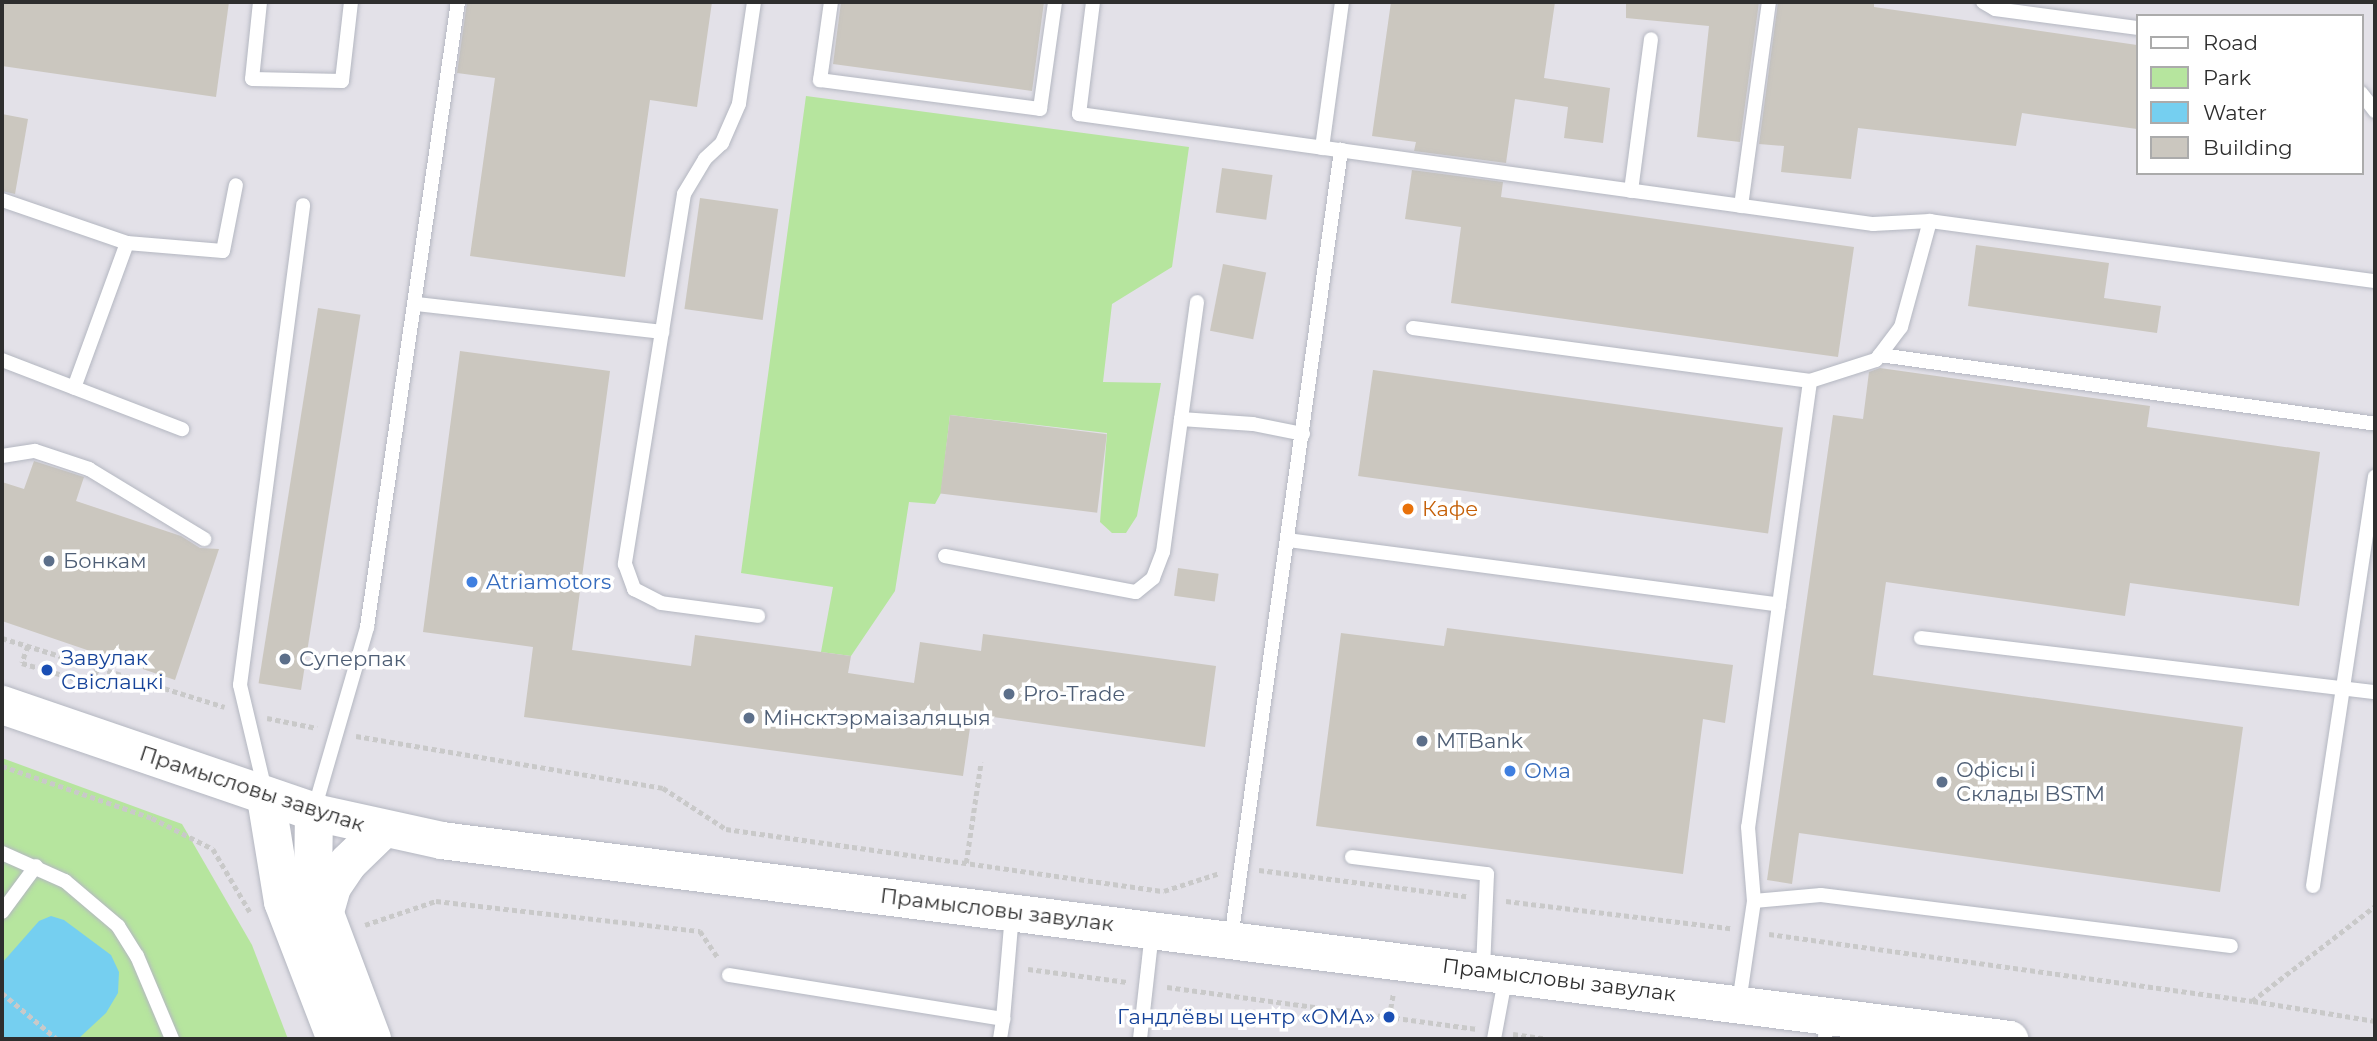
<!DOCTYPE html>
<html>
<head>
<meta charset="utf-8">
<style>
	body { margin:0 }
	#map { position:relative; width:2377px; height:1041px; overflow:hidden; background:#efe9e1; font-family:Montserrat,sans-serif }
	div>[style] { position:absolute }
	.industrial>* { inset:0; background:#e3e1e8 }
	.green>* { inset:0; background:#b6e59e }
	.water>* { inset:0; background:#75cff0 }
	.building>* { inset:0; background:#cbc7bf; transform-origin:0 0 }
	.path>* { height:4.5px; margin-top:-2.25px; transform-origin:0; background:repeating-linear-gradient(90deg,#c9c9c9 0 5px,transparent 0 8.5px) }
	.roads { filter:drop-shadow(0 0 2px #b4b7c1) drop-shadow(0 0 2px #b4b7c1) }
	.service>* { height:14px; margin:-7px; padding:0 7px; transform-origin:7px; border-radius:7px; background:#fff }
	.tertiary>* { height:37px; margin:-18.5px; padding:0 18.5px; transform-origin:18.5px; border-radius:18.5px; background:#fff }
	.secondary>* { height:38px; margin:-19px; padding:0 19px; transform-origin:19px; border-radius:19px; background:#fff }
	.dots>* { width:19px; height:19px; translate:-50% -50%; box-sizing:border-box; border:4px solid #fff; border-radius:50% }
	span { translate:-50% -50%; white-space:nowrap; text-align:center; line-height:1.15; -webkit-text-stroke:7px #fff; paint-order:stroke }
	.food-label { font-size:21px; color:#c56008 }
	.left { translate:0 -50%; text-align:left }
	.service-label { font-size:21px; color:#4e5e75 }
	.shop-label { font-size:21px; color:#366cbe }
	.transit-label { font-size:21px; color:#164399 }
	.right { translate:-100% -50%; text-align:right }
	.street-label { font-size:21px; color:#2e2e2e }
	.frame { position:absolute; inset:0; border:4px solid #2e2e2e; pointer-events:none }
	.legend { position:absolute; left:2136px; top:14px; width:228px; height:161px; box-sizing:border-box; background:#fff; border:2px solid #ababab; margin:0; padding:9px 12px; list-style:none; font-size:21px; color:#2e2e2e }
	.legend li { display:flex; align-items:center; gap:14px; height:35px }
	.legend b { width:35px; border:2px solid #ababab }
</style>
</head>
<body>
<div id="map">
	<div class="industrial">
		<i style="clip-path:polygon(evenodd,2px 2px,2375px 2px,2375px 1039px,2px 1039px,2px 2px,2137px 16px,2361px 16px,2361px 173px,2137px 173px,2137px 16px)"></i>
	</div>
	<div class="green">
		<i style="clip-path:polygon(806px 96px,1189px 147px,1172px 267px,1112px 304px,1103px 382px,1161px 383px,1137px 516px,1126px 533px,1112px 533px,1100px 522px,1107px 433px,950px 415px,941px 493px,935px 504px,909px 502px,895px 591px,851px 656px,821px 652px,833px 587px,741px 573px)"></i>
		<i style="clip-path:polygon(2px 758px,182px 824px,252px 945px,288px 1039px,2px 1039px)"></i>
	</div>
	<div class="water">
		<i style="clip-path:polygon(51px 916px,64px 920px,111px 955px,119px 972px,118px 993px,106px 1013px,78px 1039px,2px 1039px,2px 963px,39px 921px)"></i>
	</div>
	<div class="building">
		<i style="clip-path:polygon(2px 2px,229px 2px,216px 97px,2px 66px)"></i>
		<i style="clip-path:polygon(467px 2px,712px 2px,697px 107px,650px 100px,625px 277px,470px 256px,495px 78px,457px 73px)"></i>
		<i style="clip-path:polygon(841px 2px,1044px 2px,1032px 91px,833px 64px)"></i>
		<i style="clip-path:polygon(1391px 2px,1555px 2px,1544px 78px,1610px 88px,1603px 143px,1564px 138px,1568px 107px,1515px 99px,1506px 163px,1414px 151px,1416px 142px,1372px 136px)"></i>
		<i style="clip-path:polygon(1626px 2px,1759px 2px,1740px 142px,1697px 137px,1709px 26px,1626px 18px)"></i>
		<i style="clip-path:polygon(1778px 2px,1874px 2px,1874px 7px,2137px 45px,2137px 129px,2022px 113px,2016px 146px,1858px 128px,1851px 179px,1781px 172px,1784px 146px,1759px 144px)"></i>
		<i style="clip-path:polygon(2px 114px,28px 119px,15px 194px,2px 191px)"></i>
		<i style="left:1222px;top:168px;width:51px;height:45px;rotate:8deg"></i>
		<i style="clip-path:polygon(1412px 170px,1503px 182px,1501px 197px,1854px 247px,1838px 357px,1451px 303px,1461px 227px,1405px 219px)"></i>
		<i style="left:700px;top:198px;width:79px;height:112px;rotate:8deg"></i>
		<i style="clip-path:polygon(1976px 245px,2109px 263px,2104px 298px,2161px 306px,2157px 333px,1968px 306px)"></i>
		<i style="left:1223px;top:264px;width:44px;height:68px;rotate:11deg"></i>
		<i style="left:318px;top:308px;width:43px;height:380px;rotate:9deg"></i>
		<i style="clip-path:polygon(460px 351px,610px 371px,572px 650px,691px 666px,695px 635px,851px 656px,848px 673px,914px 683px,920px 642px,981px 651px,983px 634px,1216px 666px,1205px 747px,972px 714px,963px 776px,524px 717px,533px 647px,423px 632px)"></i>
		<i style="clip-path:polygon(1880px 368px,2150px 406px,2147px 427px,2320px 452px,2299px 606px,2130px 583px,2125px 616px,1886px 582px,1873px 675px,2243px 727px,2220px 892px,1799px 833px,1792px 884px,1767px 880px,1833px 415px,1863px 419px,1869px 372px)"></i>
		<i style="left:1373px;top:370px;width:414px;height:107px;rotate:8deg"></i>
		<i style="left:950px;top:415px;width:158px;height:79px;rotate:7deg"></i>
		<i style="clip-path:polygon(34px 461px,84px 477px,76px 501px,181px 536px,200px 548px,219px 549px,175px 680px,2px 621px,2px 482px,24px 489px)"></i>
		<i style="left:1178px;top:568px;width:41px;height:28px;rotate:8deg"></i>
		<i style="clip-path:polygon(1447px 628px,1733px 665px,1725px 723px,1703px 719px,1683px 874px,1316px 826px,1341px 633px,1444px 646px)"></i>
	</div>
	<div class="path">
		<i style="left:2px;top:638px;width:233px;rotate:17.2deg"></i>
		<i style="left:28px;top:646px;width:18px;rotate:109deg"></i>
		<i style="left:22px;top:663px;width:71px;rotate:16.4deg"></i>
		<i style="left:90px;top:683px;width:15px;rotate:-62deg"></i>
		<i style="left:267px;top:718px;width:51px;rotate:11.3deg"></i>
		<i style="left:356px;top:736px;width:311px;rotate:9.6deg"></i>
		<i style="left:663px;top:788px;width:75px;rotate:33.1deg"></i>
		<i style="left:726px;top:829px;width:442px;rotate:8.1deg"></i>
		<i style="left:1164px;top:891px;width:59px;rotate:-17.8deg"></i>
		<i style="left:2px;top:766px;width:159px;rotate:19.1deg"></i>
		<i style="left:152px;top:818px;width:68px;rotate:26.9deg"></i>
		<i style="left:213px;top:849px;width:73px;rotate:59.6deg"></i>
		<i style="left:966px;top:863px;width:102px;rotate:-81.6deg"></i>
		<i style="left:1259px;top:870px;width:209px;rotate:7.2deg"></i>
		<i style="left:1506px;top:901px;width:226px;rotate:6.9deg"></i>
		<i style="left:365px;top:925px;width:75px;rotate:-18.7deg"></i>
		<i style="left:436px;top:901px;width:266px;rotate:6.5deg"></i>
		<i style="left:700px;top:931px;width:32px;rotate:56deg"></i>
		<i style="left:1769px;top:934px;width:488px;rotate:7.9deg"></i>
		<i style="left:2252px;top:1001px;width:155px;rotate:-37.7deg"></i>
		<i style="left:1028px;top:969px;width:100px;rotate:7.5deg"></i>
		<i style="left:1167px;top:987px;width:313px;rotate:7.7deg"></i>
		<i style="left:2px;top:993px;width:72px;rotate:39.9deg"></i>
		<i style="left:2253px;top:1001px;width:124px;rotate:9.3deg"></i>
		<i style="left:1389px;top:1017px;width:23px;rotate:-80deg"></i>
		<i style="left:1513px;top:1034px;width:34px;rotate:8deg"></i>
	</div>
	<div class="roads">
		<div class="service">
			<i style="left:260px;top:2px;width:77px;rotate:95.9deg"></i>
			<i style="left:252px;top:79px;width:90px;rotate:1.3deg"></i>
			<i style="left:342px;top:81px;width:80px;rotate:-83.5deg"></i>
			<i style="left:754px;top:2px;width:103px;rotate:98.4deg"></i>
			<i style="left:739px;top:104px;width:43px;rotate:113.6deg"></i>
			<i style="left:722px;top:143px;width:23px;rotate:137deg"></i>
			<i style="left:705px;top:159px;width:41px;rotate:121deg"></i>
			<i style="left:684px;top:194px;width:375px;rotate:99.1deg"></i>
			<i style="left:625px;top:564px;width:27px;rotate:70deg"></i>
			<i style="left:634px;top:589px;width:30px;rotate:27deg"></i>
			<i style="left:661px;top:603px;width:98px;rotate:7.6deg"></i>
			<i style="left:831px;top:2px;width:79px;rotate:98deg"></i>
			<i style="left:820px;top:80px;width:222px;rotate:7.5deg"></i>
			<i style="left:1040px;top:109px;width:108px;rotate:-82deg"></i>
			<i style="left:1093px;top:2px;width:113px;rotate:97.1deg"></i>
			<i style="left:1079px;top:114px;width:802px;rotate:7.89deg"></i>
			<i style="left:1873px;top:224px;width:57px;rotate:-3deg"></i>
			<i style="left:1983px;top:2px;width:14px;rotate:30deg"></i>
			<i style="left:1995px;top:9px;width:143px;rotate:7.6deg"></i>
			<i style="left:2361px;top:93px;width:23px;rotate:52deg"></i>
			<i style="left:1322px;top:148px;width:147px;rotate:-82.2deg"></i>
			<i style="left:1631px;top:191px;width:153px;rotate:-82.5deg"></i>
			<i style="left:2px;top:200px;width:132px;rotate:19deg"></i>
			<i style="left:127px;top:243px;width:154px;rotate:110.1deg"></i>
			<i style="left:1741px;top:206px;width:206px;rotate:-82.2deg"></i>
			<i style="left:127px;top:243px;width:96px;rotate:4.8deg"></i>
			<i style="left:223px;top:251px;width:67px;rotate:-78.9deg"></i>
			<i style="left:417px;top:304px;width:247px;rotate:6.5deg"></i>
			<i style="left:1413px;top:328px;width:401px;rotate:7.6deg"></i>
			<i style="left:1810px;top:381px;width:69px;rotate:-17.7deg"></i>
			<i style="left:1876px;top:360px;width:41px;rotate:-52.9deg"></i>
			<i style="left:1901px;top:327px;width:110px;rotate:-74.7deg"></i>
			<i style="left:1930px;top:221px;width:449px;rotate:7.7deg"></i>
			<i style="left:1880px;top:355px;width:500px;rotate:7.9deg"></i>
			<i style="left:2px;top:360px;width:193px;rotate:21deg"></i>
			<i style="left:1181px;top:419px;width:118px;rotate:-82.2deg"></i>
			<i style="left:2px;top:456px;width:33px;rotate:-9deg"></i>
			<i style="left:35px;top:451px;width:57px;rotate:18.4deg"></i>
			<i style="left:89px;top:469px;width:135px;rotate:31.3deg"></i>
			<i style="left:1288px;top:540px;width:495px;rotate:7.5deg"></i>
			<i style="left:1779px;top:605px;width:224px;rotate:97.9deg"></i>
			<i style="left:1748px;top:827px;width:74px;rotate:85.4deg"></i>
			<i style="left:1754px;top:901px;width:102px;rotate:98.4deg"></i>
			<i style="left:945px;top:556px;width:194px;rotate:10.7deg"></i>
			<i style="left:1136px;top:592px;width:22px;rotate:-39deg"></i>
			<i style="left:1153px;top:578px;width:28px;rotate:-69deg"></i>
			<i style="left:1163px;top:552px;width:134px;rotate:-82.3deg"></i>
			<i style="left:1181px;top:419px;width:72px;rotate:4deg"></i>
			<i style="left:1253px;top:424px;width:51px;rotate:11.3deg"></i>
			<i style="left:1779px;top:605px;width:226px;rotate:-82.1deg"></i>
			<i style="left:1921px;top:638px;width:457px;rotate:6.8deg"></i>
			<i style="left:265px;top:790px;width:108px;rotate:-103.4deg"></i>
			<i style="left:240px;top:685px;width:484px;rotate:-82.5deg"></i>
			<i style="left:314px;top:810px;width:191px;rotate:-73.8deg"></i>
			<i style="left:367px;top:627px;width:632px;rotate:-81.72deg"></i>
			<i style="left:2px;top:853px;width:69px;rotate:24deg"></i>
			<i style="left:65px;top:881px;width:70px;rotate:40.3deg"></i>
			<i style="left:118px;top:926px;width:36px;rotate:58deg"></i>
			<i style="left:137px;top:956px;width:90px;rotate:67.1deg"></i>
			<i style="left:1352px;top:857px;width:136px;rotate:7.2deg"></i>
			<i style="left:1487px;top:874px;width:96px;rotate:92.4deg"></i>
			<i style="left:2313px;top:886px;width:414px;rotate:-81.4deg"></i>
			<i style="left:1754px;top:901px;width:67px;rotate:-5.1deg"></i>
			<i style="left:1821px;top:895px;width:413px;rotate:7.1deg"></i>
			<i style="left:2px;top:912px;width:57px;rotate:-53.5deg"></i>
			<i style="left:1231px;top:939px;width:797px;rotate:-82.06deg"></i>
			<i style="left:729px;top:975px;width:278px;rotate:9.1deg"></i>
			<i style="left:1003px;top:1019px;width:105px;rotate:-85.1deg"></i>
			<i style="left:1000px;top:1039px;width:20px;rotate:-81deg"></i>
			<i style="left:1140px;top:1039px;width:108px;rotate:-83.6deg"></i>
			<i style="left:1494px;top:1039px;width:66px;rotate:-79.5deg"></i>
			<i style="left:1825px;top:1039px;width:24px;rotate:-88deg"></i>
		</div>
		<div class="tertiary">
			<i style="left:314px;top:812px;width:130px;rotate:12.4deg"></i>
			<i style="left:441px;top:840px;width:1581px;rotate:7.23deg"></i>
		</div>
		<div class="secondary">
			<i style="left:2px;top:705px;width:330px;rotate:18.9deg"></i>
			<i style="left:314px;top:812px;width:70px;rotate:90.8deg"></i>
			<i style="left:313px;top:882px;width:168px;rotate:69.4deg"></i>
			<i style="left:266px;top:798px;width:105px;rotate:80.7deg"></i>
			<i style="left:283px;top:902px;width:147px;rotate:68.9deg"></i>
			<i style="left:324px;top:915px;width:29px;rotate:-74deg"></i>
			<i style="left:332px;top:887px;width:29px;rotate:-56deg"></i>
			<i style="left:348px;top:863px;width:47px;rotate:-44.1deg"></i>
		</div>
	</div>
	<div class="dots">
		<i style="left:1408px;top:509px;background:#e8710a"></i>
		<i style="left:49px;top:561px;background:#5c6f8a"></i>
		<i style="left:472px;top:582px;background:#3f7fe0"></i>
		<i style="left:285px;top:659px;background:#5c6f8a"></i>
		<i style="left:47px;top:670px;background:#1a4fb4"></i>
		<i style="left:1009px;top:694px;background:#5c6f8a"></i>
		<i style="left:749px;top:718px;background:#5c6f8a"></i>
		<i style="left:1422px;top:741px;background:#5c6f8a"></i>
		<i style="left:1510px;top:771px;background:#3f7fe0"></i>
		<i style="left:1942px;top:782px;background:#5c6f8a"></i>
		<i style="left:1389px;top:1017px;background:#1a4fb4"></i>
	</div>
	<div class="food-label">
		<span class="left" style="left:1422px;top:509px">Кафе</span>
	</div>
	<div class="service-label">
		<span class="left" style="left:63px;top:561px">Бонкам</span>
		<span class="left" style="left:299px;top:659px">Суперпак</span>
		<span class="left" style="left:1023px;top:694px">Pro-Trade</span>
		<span class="left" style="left:763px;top:718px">Мінсктэрмаізаляцыя</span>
		<span class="left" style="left:1436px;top:741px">MTBank</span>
		<span class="left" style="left:1956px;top:782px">Офісы і<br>Склады BSTM</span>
	</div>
	<div class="shop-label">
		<span class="left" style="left:486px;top:582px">Atriamotors</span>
		<span class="left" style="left:1524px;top:771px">Ома</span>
	</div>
	<div class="transit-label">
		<span class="left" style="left:61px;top:670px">Завулак<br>Свіслацкі</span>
		<span class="right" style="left:1375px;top:1017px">Гандлёвы центр «ОМА»</span>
	</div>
	<div class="street-label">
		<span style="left:252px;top:789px;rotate:18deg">Прамысловы завулак</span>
		<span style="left:997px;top:910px;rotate:7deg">Прамысловы завулак</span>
		<span style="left:1559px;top:980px;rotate:7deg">Прамысловы завулак</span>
	</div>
	<div class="frame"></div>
	<ul class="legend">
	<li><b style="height:9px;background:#fff"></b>Road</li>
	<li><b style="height:19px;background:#b6e59e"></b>Park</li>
	<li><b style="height:19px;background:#75cff0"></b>Water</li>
	<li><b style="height:19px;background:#cbc7bf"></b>Building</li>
	</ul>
</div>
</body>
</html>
